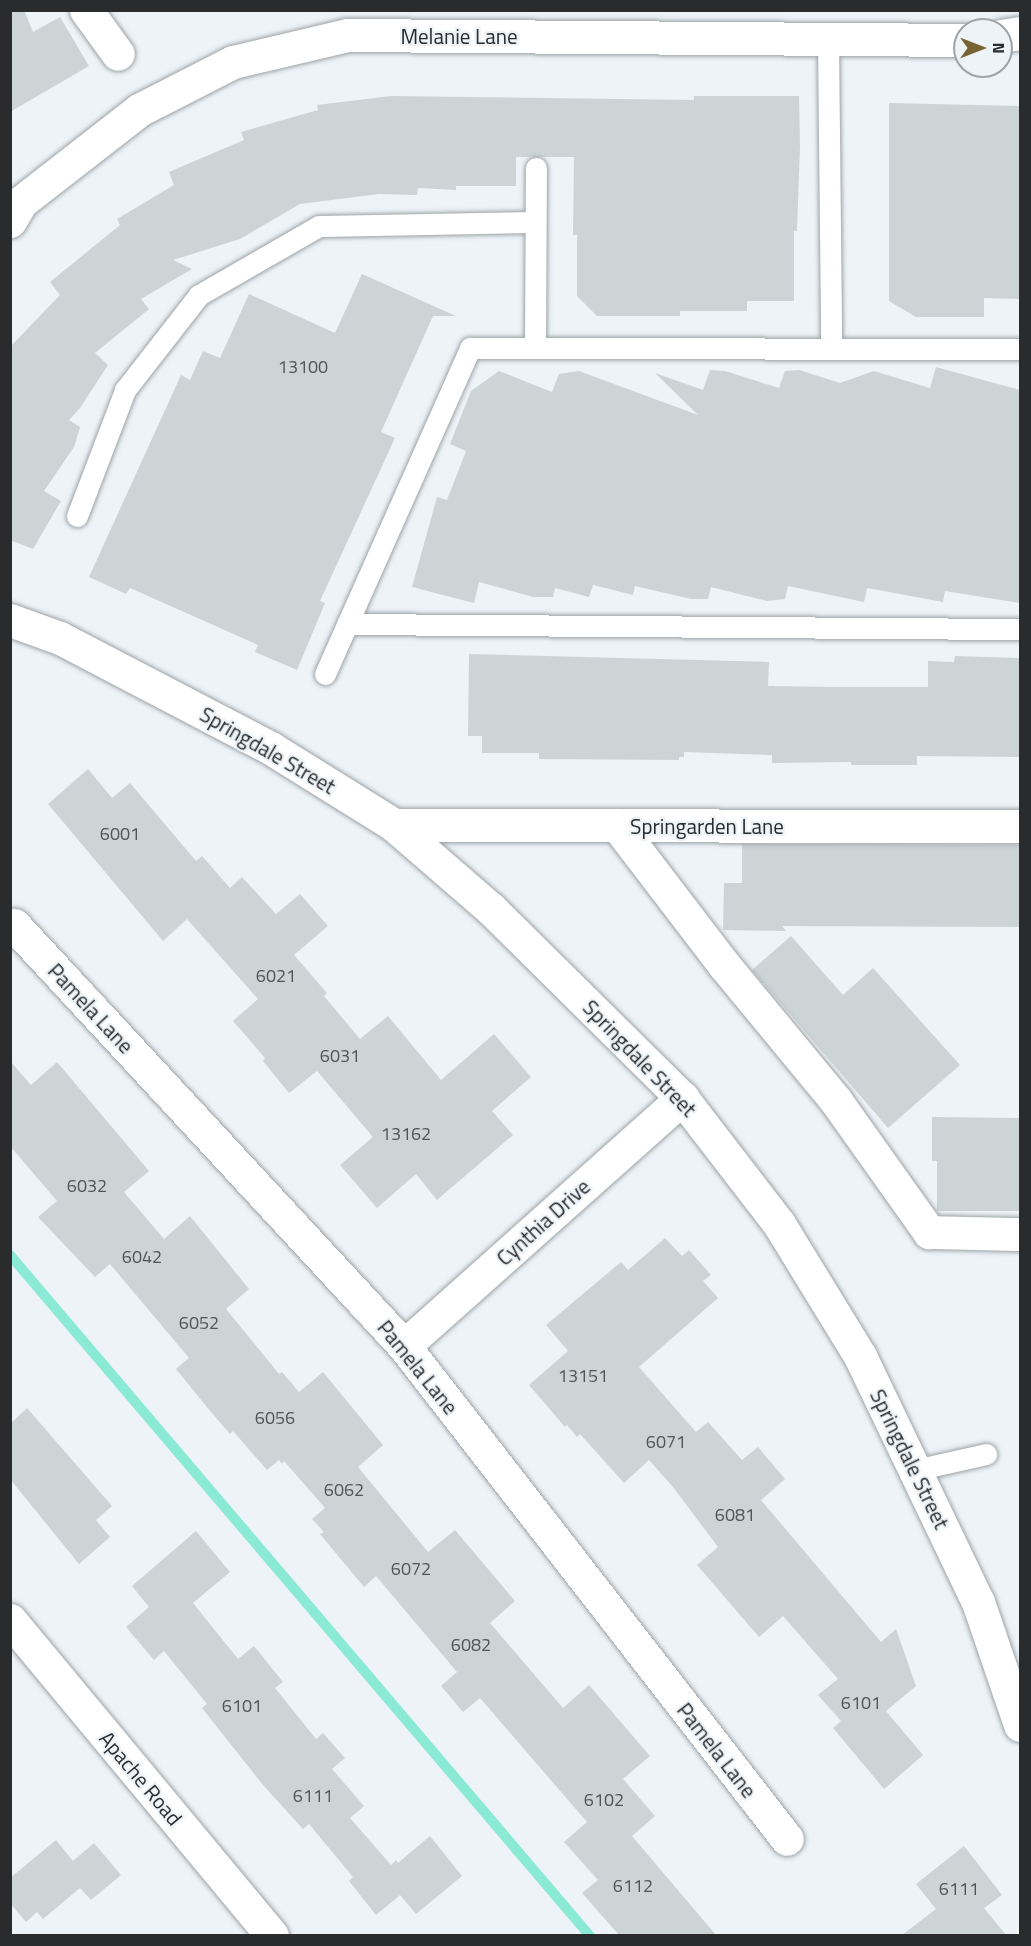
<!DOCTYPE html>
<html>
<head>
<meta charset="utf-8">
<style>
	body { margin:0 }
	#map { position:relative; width:1031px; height:1946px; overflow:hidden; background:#edf3f7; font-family:"Titillium Web",sans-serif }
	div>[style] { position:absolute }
	.stream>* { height:10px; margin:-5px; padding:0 5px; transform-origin:5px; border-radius:5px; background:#8aead5 }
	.building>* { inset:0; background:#cdd4d6 }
	.roads { filter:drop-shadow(0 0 2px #9da3a7) drop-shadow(0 0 2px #9da3a7) }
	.lane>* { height:21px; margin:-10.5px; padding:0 10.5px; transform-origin:10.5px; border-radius:10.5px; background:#fff }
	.street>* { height:33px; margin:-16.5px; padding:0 16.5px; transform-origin:16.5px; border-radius:16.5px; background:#fff }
	.secondary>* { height:33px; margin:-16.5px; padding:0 16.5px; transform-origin:16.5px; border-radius:16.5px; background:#fff }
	span { translate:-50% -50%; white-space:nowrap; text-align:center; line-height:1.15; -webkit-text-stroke:4.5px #edf3f7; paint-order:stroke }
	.number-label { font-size:18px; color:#525557 }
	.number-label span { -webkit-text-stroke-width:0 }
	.street-label { font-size:21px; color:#292b2d }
	.frame { position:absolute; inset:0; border:12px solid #292b2d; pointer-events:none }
	.north { position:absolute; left:953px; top:18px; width:60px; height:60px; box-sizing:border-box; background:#edf3f7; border:2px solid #9fa3a6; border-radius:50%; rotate:90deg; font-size:16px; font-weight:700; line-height:24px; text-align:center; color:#292b2d }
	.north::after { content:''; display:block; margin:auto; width:21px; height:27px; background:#786332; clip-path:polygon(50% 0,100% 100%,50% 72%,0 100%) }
</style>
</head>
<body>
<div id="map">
	<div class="stream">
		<i style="left:10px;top:1255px;width:895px;rotate:49.58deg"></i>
	</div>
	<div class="building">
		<i style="clip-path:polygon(10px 10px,24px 10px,33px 32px,60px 17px,89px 66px,10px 112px)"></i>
		<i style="clip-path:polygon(391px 96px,694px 100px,694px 96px,799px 96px,800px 146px,797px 231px,794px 231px,794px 301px,747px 301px,747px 311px,680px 311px,680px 316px,597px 316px,577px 296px,577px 235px,573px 235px,574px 157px,516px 157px,516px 186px,456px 186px,456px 190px,418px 188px,417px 195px,379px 194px,300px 204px,240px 239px,173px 260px,192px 269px,141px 299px,149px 309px,95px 353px,108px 365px,80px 408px,69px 420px,80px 427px,74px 447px,44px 491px,61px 501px,33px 549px,10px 540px,10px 347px,60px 295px,50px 282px,120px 225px,117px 219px,174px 185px,169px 172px,244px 140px,241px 132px,318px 110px,317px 105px)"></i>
		<i style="clip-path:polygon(889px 103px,1020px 106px,1020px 299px,984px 298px,984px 317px,916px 317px,889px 301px)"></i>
		<i style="clip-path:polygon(362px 274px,456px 316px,433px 316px,381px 432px,395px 438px,320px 601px,325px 603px,297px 670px,255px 652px,258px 645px,130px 588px,126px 594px,89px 577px,181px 375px,190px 380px,203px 351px,220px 358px,249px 294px,335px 333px)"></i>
		<i style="clip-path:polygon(936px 367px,1020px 390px,1020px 603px,945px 591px,943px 602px,867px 588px,864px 602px,788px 586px,785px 599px,767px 601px,711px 587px,708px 599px,691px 599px,635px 586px,633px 595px,593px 585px,589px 597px,555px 588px,553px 597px,533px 597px,479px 582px,474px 603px,412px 587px,437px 497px,447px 500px,466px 451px,450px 444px,471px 391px,499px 371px,552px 392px,559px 374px,579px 371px,698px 415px,655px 373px,703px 390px,710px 370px,725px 371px,779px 388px,785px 371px,799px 370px,840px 383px,874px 371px,930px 388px)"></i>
		<i style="clip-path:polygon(469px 654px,769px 662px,768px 686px,838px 687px,928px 687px,928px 661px,954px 662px,955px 656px,1020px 658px,1020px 757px,917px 756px,917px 765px,851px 765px,851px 762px,772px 763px,772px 755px,684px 752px,684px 757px,679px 757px,679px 760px,539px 759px,539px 753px,482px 753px,482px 736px,468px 736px)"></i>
		<i style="clip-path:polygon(88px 769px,112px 798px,130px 783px,196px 861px,202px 856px,230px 888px,242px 877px,276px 914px,300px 894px,328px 926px,294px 955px,327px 993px,324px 996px,360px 1039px,388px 1016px,441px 1080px,494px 1034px,531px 1077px,492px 1111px,513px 1135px,437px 1200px,416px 1174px,377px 1208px,340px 1165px,373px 1137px,317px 1071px,289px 1093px,263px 1061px,265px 1058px,233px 1021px,258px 999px,187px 919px,163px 941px,48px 804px)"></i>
		<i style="clip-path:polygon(742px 844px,1020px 845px,1020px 927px,782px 926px,786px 931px,723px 930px,724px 883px,742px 883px)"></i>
		<i style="clip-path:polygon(791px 936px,843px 995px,873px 968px,960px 1065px,888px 1128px,752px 970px)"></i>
		<i style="clip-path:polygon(10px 1061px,31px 1085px,57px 1062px,149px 1171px,124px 1192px,164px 1239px,190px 1216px,249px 1289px,226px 1309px,279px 1374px,282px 1372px,299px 1392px,323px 1372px,383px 1445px,358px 1467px,428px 1552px,455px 1530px,515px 1601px,490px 1623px,563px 1708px,589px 1685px,650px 1756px,623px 1779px,655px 1816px,632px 1836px,716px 1935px,619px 1935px,582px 1893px,598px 1880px,564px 1842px,587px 1822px,480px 1698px,463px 1712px,441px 1686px,457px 1672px,376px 1576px,364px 1587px,320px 1534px,324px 1532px,312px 1519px,325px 1508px,284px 1461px,282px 1464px,279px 1460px,267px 1470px,233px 1431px,230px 1434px,206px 1406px,176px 1369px,189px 1358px,110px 1264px,95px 1277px,38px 1217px,57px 1201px,10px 1146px)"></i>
		<i style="clip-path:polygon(932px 1117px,1020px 1118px,1020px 1211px,937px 1211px,937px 1161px,932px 1161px)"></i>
		<i style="clip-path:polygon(665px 1238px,682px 1256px,689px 1250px,711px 1275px,703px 1281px,718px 1298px,639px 1367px,696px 1432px,708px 1422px,742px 1460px,758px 1447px,785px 1479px,761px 1500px,881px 1642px,896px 1629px,916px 1686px,886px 1711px,923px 1755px,884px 1789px,833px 1728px,841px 1721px,818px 1695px,838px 1679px,783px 1616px,759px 1637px,697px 1565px,718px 1547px,673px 1487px,649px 1460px,624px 1483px,580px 1434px,577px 1437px,567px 1425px,565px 1427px,529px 1385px,568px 1351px,546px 1325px,621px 1262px,628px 1270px)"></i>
		<i style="clip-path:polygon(27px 1408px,112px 1506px,96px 1520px,110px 1537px,79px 1564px,10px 1479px,10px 1424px)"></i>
		<i style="clip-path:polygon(196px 1531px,230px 1572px,193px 1603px,238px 1659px,254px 1646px,283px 1682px,275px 1688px,316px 1739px,323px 1733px,345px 1758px,332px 1769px,364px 1806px,350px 1818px,391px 1865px,396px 1860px,398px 1863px,430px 1836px,462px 1876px,416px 1914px,400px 1895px,376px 1915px,349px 1881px,353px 1877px,309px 1824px,303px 1829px,263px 1785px,202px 1708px,207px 1704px,164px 1651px,154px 1660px,126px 1627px,149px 1607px,132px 1586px)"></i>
		<i style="clip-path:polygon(56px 1840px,73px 1861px,94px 1843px,121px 1875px,91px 1900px,80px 1888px,43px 1919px,37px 1912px,26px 1922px,10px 1903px,10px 1878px)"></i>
		<i style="clip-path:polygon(964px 1846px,1002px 1895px,984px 1908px,1006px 1935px,902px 1935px,936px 1909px,916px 1884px)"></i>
	</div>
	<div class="roads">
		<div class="lane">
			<i style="left:828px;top:39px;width:309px;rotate:89.4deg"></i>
			<i style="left:535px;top:348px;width:180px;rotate:-89.7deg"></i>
			<i style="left:77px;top:516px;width:135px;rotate:-69.1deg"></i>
			<i style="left:125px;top:390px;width:120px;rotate:-52.1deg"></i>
			<i style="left:199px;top:295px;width:138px;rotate:-29.9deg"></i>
			<i style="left:319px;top:226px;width:216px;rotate:-1.1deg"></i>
			<i style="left:347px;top:624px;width:673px;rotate:0.43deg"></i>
			<i style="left:325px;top:674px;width:357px;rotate:-66deg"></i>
			<i style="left:470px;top:348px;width:550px;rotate:0.1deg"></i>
			<i style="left:915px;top:1470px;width:73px;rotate:-12.7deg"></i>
		</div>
		<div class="street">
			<i style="left:86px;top:10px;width:54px;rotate:54deg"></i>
			<i style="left:1001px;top:36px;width:19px;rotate:-9deg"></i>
			<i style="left:10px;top:221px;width:22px;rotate:-60deg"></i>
			<i style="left:21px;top:202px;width:150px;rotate:-37.9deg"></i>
			<i style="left:139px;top:110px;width:106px;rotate:-27.1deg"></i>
			<i style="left:233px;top:62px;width:117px;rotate:-13.3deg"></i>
			<i style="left:347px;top:35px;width:618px;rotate:0.46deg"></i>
			<i style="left:394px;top:825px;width:626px;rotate:0.09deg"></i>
			<i style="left:617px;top:825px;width:176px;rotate:52.6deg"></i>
			<i style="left:724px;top:965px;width:176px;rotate:50.5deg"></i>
			<i style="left:836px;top:1101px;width:161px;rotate:54.6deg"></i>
			<i style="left:929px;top:1232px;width:91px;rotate:1.3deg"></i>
			<i style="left:14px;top:925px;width:574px;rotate:47.19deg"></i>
			<i style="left:404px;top:1346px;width:624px;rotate:52.16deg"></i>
			<i style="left:404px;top:1346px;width:373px;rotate:-41.7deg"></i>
			<i style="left:10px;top:1620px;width:410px;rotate:50.3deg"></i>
		</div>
		<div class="secondary">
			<i style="left:10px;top:620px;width:53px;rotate:19.8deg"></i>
			<i style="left:60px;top:638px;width:239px;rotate:27.6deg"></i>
			<i style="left:272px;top:749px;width:144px;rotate:31.9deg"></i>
			<i style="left:394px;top:825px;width:128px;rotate:40.9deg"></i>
			<i style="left:491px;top:909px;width:269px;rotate:44.7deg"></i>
			<i style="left:682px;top:1098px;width:159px;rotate:52.4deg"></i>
			<i style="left:779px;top:1224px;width:155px;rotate:58.5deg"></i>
			<i style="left:860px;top:1356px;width:273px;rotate:64.4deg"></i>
			<i style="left:978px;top:1602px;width:130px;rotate:71.1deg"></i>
		</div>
	</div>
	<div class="number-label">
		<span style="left:303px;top:367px">13100</span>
		<span style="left:120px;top:834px">6001</span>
		<span style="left:276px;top:976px">6021</span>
		<span style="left:340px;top:1056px">6031</span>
		<span style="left:406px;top:1134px">13162</span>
		<span style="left:87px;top:1186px">6032</span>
		<span style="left:142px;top:1257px">6042</span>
		<span style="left:199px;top:1323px">6052</span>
		<span style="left:583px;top:1376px">13151</span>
		<span style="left:275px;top:1418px">6056</span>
		<span style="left:666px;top:1442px">6071</span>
		<span style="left:344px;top:1490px">6062</span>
		<span style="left:735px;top:1515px">6081</span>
		<span style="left:411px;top:1569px">6072</span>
		<span style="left:471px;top:1645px">6082</span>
		<span style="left:861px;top:1703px">6101</span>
		<span style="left:242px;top:1706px">6101</span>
		<span style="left:313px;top:1796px">6111</span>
		<span style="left:604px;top:1800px">6102</span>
		<span style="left:633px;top:1886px">6112</span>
		<span style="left:959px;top:1889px">6111</span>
	</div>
	<div class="street-label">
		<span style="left:459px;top:36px">Melanie Lane</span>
		<span style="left:268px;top:750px;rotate:30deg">Springdale Street</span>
		<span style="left:707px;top:826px">Springarden Lane</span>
		<span style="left:91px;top:1008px;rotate:47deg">Pamela Lane</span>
		<span style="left:640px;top:1058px;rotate:46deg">Springdale Street</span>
		<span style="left:543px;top:1222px;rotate:-42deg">Cynthia Drive</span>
		<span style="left:418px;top:1367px;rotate:51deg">Pamela Lane</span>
		<span style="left:910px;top:1459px;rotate:64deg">Springdale Street</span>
		<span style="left:717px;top:1750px;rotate:52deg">Pamela Lane</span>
		<span style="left:141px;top:1778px;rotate:50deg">Apache Road</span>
	</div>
	<div class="frame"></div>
	<div class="north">N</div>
</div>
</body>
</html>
